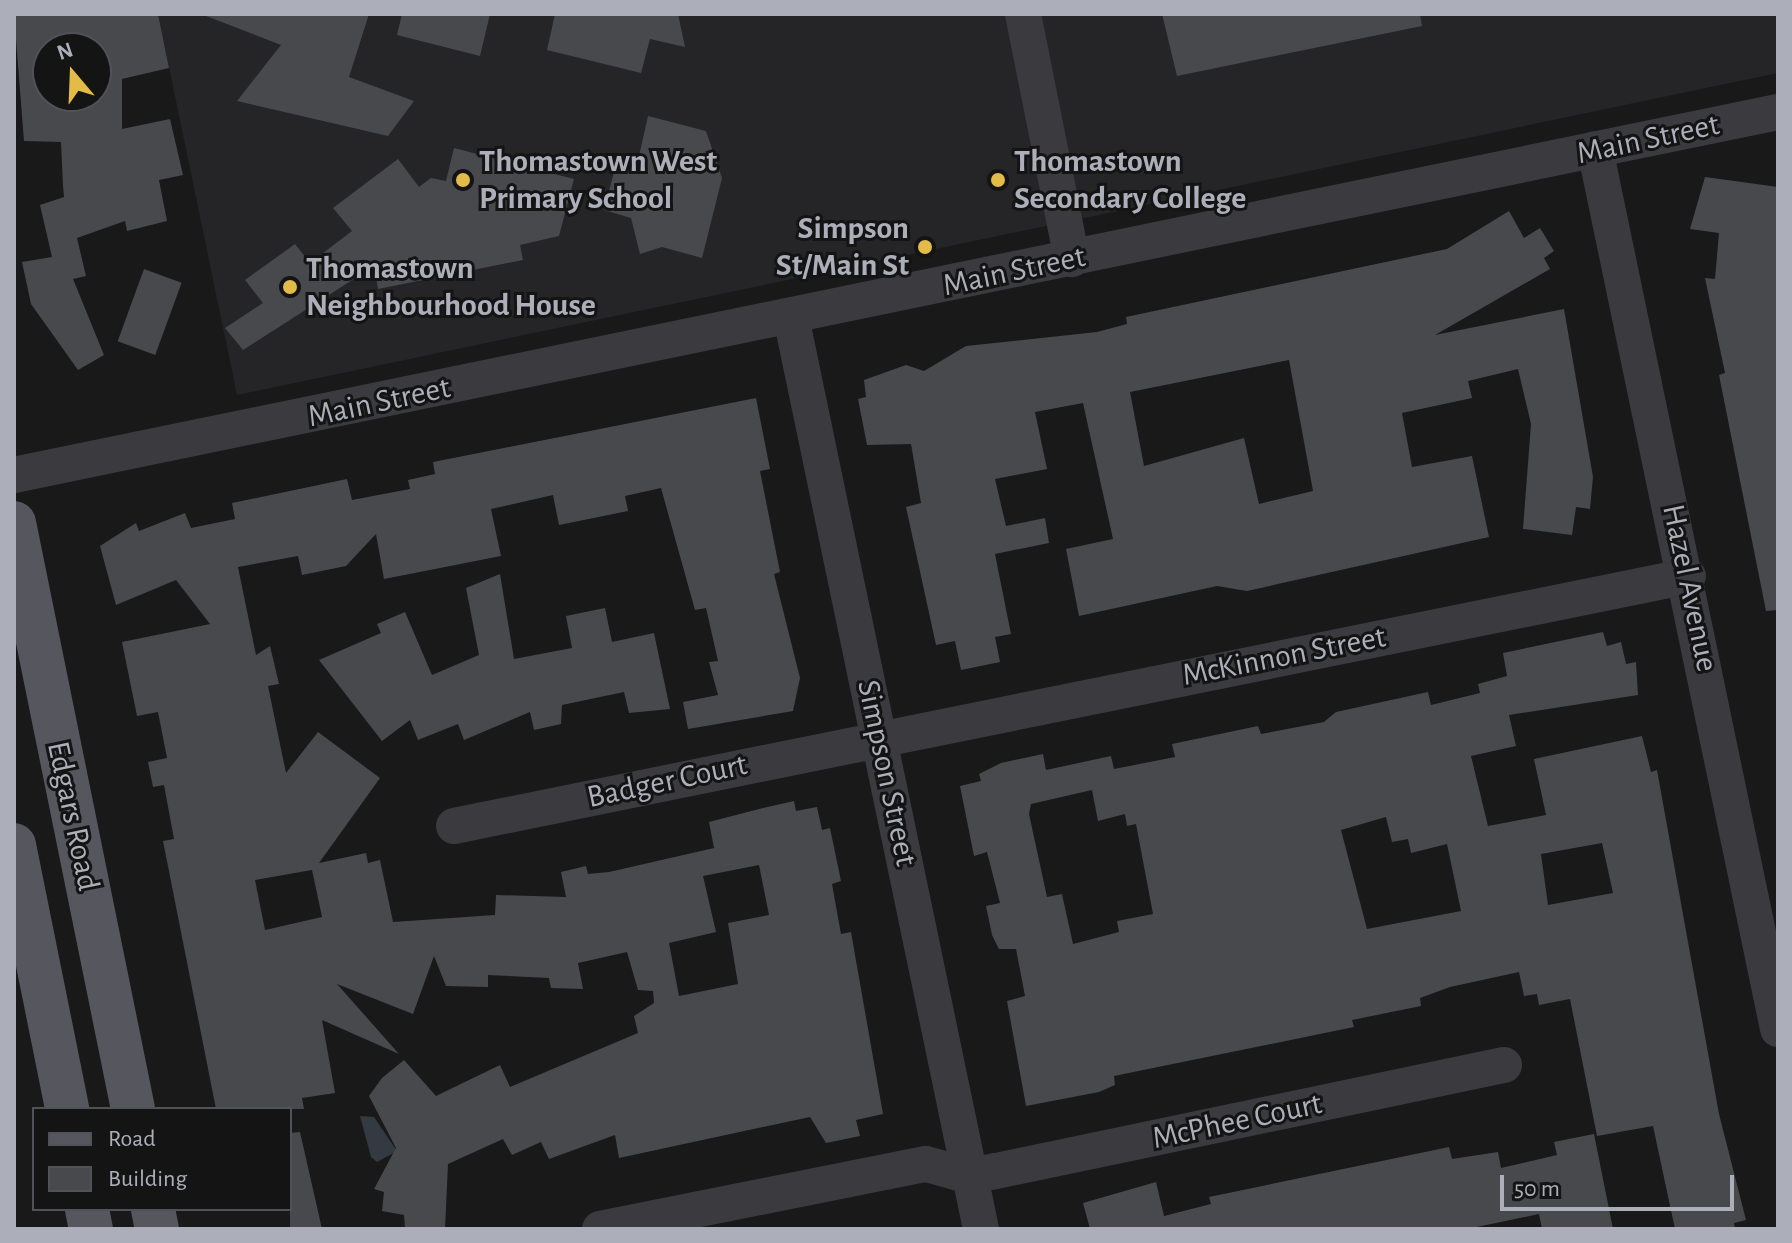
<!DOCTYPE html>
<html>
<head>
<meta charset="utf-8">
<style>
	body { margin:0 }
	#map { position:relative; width:1792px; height:1243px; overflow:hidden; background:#19191a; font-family:"Alegreya Sans",sans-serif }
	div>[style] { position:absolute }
	.built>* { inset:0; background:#252527 }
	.water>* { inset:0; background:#333a42 }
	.building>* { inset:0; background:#48494d; transform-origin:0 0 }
	.minor>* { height:36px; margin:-18px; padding:0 18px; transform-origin:18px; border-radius:18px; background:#3a3a3f }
	.major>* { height:44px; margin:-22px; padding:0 22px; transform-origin:22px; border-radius:22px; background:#56575e }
	.dots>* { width:22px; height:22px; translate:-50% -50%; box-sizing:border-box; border:4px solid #141415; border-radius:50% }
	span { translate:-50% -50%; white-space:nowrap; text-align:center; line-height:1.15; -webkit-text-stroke:6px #141415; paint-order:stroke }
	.street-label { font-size:32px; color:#acafb9 }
	.poi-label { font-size:32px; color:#acafb9; font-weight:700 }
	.left { translate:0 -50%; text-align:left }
	.right { translate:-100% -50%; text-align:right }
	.frame { position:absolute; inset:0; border:16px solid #acafb9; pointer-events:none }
	.legend { position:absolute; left:32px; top:1107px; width:260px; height:104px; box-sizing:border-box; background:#141415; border:2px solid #515257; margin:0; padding:10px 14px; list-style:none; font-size:24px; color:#acafb9 }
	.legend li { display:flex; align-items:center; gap:16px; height:40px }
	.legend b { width:40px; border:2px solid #515257 }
	.north { position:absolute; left:32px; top:32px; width:80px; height:80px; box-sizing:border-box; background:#141415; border:2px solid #515257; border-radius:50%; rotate:341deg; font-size:22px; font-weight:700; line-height:32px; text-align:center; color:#acafb9 }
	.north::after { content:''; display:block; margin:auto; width:28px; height:36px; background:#e2bb49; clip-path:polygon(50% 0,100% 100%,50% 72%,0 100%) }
	.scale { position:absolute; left:1500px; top:1175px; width:234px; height:36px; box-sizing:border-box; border:4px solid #acafb9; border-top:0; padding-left:10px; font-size:24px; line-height:28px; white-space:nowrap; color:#acafb9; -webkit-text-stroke:6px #141415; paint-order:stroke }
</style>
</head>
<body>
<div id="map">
	<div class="built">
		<i style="clip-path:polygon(158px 14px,1778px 14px,1778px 73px,237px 395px)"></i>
	</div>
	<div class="water">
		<i style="clip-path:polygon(360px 1116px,374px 1117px,397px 1151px,377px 1162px,371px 1157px)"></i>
	</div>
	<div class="building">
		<i style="clip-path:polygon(evenodd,14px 14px,158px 14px,169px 68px,122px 79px,122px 129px,170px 119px,183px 175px,159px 180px,167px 221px,127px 231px,125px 221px,77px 238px,86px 276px,73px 279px,104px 355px,78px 370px,31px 304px,22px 262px,52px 257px,40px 205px,64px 197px,63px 186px,61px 142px,24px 141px,14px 14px,48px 48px,96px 48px,96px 101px,48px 101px,48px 48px)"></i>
		<i style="clip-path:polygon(201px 14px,369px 14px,349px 77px,414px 101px,388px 136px,237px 101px,281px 45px)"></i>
		<i style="clip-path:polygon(402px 14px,490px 14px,480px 56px,397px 35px)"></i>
		<i style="clip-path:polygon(555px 14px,678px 14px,685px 47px,650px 39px,641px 73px,547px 50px)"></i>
		<i style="clip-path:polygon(1162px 14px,1420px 14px,1422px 26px,1177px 76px)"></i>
		<i style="clip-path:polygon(648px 116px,706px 131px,722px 178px,702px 258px,662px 247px,640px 254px,631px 218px,604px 210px,615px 168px,635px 174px)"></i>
		<i style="clip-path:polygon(454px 148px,574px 179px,559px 236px,520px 245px,523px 260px,378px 289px,374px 266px,243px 350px,225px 328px,263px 303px,245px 280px,295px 244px,310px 263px,352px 231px,333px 208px,398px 159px,419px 187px,431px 178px,446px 181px)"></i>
		<i style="clip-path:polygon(1705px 177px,1778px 187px,1778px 610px,1766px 611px,1719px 375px,1725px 373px,1705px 278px,1715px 279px,1719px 233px,1690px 229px)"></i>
		<i style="clip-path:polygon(evenodd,1509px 211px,1524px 238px,1540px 228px,1554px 251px,1544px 258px,1550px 269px,1435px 335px,1564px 309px,1593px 477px,1590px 509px,1576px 507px,1572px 535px,1523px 529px,1531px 424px,1518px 369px,1468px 381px,1472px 398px,1402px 413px,1412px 467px,1472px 456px,1489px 537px,1247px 591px,1217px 586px,1079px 616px,1066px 549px,1113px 539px,1083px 403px,1035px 412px,1047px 469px,995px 479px,1006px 526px,1045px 518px,1049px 543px,995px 554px,1011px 634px,995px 637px,1000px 662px,961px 670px,955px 641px,936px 645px,906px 507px,921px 503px,911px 444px,867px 445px,858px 399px,866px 397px,864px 380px,906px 365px,924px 371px,966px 346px,1097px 332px,1127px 324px,1126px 317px,1447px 249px,1509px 211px,1289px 360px,1313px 491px,1259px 504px,1244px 438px,1144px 466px,1130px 392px,1289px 360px)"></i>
		<i style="left:144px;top:269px;width:40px;height:77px;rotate:20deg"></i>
		<i style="clip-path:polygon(evenodd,756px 398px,770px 469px,760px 471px,780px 572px,774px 574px,800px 678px,793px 711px,688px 729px,683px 702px,718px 695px,709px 662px,718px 661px,706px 608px,695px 610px,661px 488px,625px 496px,628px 511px,559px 525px,553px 495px,491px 509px,501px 556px,384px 579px,376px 534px,346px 566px,302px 575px,298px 556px,238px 567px,256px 655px,270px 646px,279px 684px,268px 686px,286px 773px,318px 732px,380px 778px,319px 863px,366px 853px,368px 863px,380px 860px,393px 922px,495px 915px,496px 895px,566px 897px,561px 872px,586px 866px,588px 874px,609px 872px,714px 848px,709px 822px,763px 808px,794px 801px,796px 811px,817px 807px,822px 830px,830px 828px,841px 881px,832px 884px,841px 934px,851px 932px,883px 1114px,856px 1120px,860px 1136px,826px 1143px,810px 1117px,619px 1158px,615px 1135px,549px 1159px,541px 1142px,512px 1155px,503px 1139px,448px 1164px,445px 1229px,405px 1229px,404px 1215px,382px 1211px,384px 1192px,374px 1189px,396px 1148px,369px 1096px,382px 1078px,404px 1060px,436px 1096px,500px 1065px,510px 1087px,638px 1033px,634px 1016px,654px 1003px,653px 991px,638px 990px,627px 952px,578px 963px,583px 989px,551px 988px,549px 978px,488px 975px,488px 987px,446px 986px,434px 956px,413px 1014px,337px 984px,399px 1054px,322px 1020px,335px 1093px,302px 1098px,304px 1109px,216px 1109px,163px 841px,174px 839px,164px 785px,153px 787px,148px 762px,167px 758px,158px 712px,137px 716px,122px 642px,210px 624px,176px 580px,116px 605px,100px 546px,136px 523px,139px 531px,185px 513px,191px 528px,235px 519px,232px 503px,347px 479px,352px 500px,410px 489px,408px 480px,435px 474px,433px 462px,756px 398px,759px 865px,769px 915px,728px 923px,738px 984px,679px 996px,669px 943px,716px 932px,703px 876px,759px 865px,756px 398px,312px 870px,322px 917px,265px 930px,255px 880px,312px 870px)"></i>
		<i style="clip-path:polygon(500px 574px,514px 659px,572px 648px,566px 616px,605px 608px,612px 642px,654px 633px,670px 709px,629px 713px,624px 692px,562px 705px,561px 724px,534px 730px,530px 712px,464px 740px,458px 724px,418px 740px,410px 720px,382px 741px,319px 660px,381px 633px,377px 624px,405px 612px,432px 675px,479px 655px,466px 588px)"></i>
		<i style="clip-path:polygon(evenodd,1603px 632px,1607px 646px,1621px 642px,1626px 664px,1636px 662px,1638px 695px,1509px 715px,1516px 746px,1471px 756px,1488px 826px,1546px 815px,1534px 759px,1642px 736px,1651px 772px,1657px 770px,1719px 1114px,1746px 1220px,1734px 1223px,1735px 1229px,1675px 1229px,1653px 1126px,1597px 1136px,1570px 999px,1539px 1005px,1537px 994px,1524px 996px,1519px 972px,1450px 987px,1420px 998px,1421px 1006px,1352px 1020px,1354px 1027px,1114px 1076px,1115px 1085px,1099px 1092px,1026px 1106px,1007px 1001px,1025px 996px,1016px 949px,999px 949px,992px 935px,986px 906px,1000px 903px,987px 852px,974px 856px,960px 786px,981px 781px,979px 774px,1001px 763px,1043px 754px,1046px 770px,1111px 756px,1114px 769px,1175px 757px,1172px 744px,1258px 726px,1261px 734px,1324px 722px,1336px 712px,1428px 692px,1431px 705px,1480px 693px,1478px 684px,1507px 676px,1503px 653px,1603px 632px,1092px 790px,1098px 821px,1125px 814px,1127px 826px,1136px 824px,1153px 914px,1117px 921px,1119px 932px,1073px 944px,1062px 894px,1047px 897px,1029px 814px,1031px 804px,1092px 790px,1603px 632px,1386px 817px,1392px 842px,1408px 839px,1411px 853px,1447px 844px,1461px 911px,1367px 929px,1341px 830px,1386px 817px,1603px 632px,1602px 843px,1613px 893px,1548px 905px,1541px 854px,1602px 843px)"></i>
		<i style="clip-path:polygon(300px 1132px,322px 1229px,290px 1229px,290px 1133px)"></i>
		<i style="clip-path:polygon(1594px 1134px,1613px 1229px,1542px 1229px,1539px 1214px,1467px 1229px,1090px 1229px,1083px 1203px,1156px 1182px,1164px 1216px,1211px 1204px,1209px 1197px,1449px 1147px,1452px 1159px,1498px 1152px,1501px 1168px,1557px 1155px,1554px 1142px)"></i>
	</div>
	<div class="minor">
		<i style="left:1023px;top:14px;width:250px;rotate:78.7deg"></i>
		<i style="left:1595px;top:149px;width:899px;rotate:78.25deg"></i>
		<i style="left:791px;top:317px;width:932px;rotate:78.23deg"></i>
		<i style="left:14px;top:475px;width:1801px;rotate:-11.63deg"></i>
		<i style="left:454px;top:826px;width:1259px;rotate:-11.45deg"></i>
		<i style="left:600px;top:1229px;width:332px;rotate:-11.3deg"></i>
		<i style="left:926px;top:1164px;width:46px;rotate:15.3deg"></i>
		<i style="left:970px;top:1176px;width:26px;rotate:-11deg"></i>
		<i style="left:996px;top:1171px;width:519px;rotate:-11.79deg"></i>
	</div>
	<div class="major">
		<i style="left:14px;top:523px;width:598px;rotate:78.52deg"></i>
		<i style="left:14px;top:845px;width:269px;rotate:78.6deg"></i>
		<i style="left:87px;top:1209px;width:20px;rotate:79deg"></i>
		<i style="left:153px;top:1209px;width:20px;rotate:79deg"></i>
	</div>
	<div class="dots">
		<i style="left:463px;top:180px;background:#e2bb49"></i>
		<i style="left:998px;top:180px;background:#e2bb49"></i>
		<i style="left:925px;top:247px;background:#e2bb49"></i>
		<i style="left:290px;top:287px;background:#e2bb49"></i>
	</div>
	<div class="street-label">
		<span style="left:1648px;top:139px;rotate:-12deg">Main Street</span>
		<span style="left:1014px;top:271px;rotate:-12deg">Main Street</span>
		<span style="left:379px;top:402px;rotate:-12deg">Main Street</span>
		<span style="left:1690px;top:588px;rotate:78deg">Hazel Avenue</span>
		<span style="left:1284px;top:656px;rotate:-11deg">McKinnon Street</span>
		<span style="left:887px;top:773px;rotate:78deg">Simpson Street</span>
		<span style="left:667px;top:781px;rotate:-12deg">Badger Court</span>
		<span style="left:73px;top:816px;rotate:78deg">Edgars Road</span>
		<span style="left:1237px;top:1121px;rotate:-12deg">McPhee Court</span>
	</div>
	<div class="poi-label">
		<span class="left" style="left:479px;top:180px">Thomastown West<br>Primary School</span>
		<span class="left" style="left:1014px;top:180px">Thomastown<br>Secondary College</span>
		<span class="right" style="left:909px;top:247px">Simpson<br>St/Main St</span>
		<span class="left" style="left:306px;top:287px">Thomastown<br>Neighbourhood House</span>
	</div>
	<div class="frame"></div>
	<ul class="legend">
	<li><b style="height:10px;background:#56575e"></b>Road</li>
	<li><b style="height:22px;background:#48494d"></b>Building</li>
	</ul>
	<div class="north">N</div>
	<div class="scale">50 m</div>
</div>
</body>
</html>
